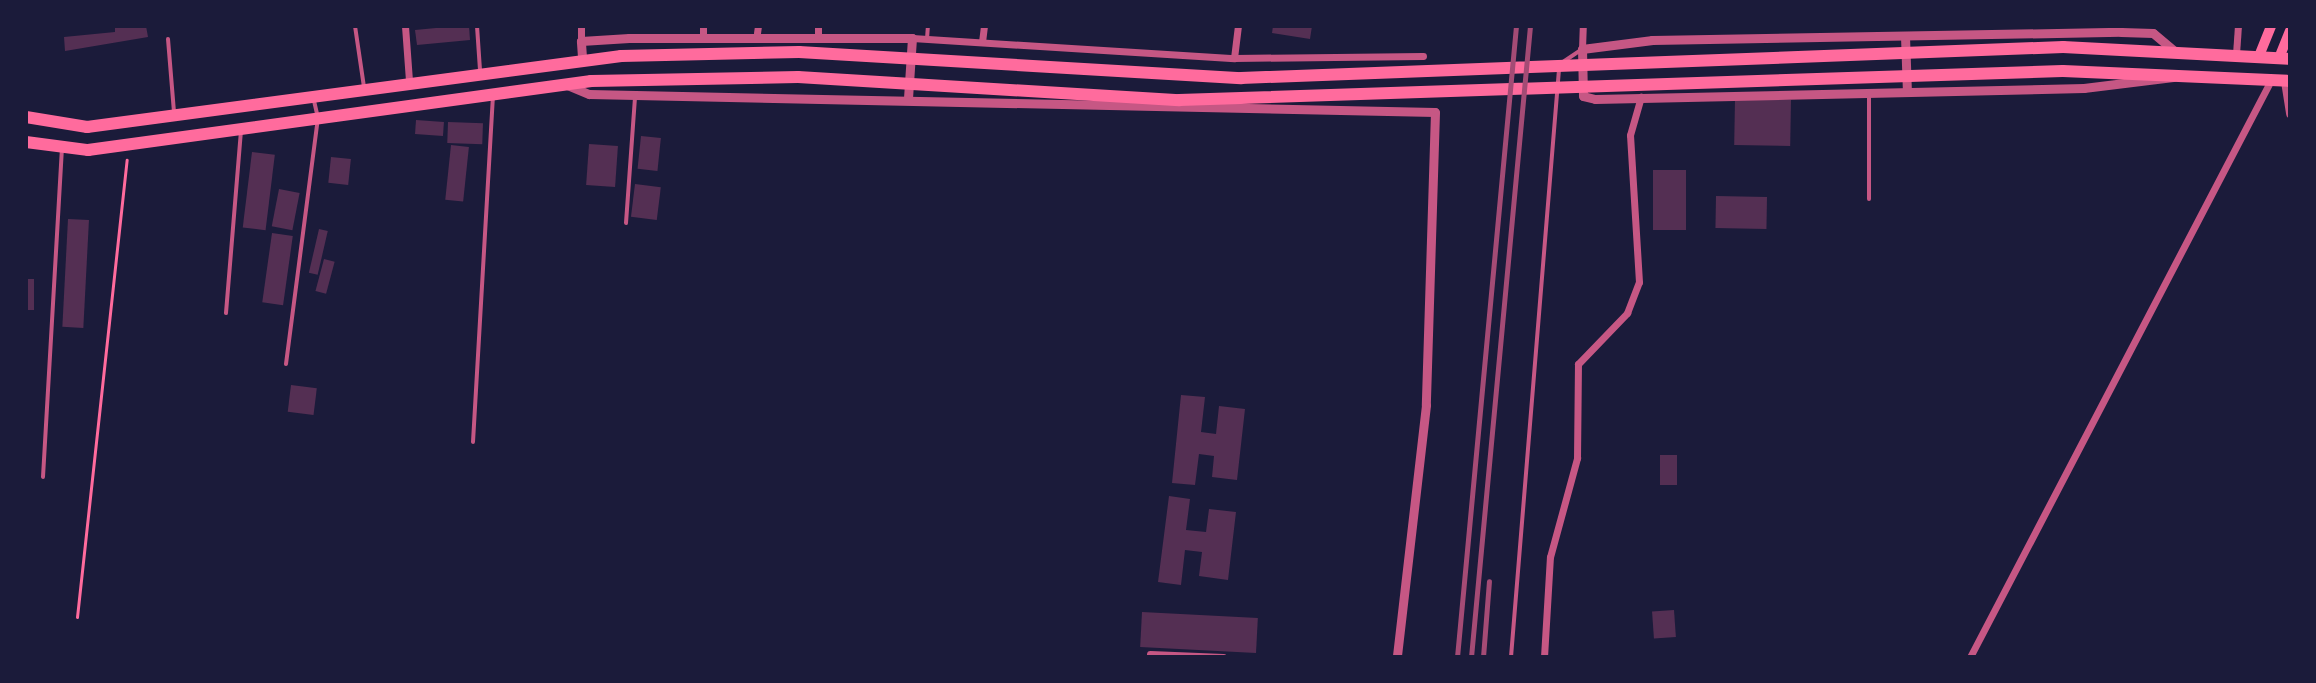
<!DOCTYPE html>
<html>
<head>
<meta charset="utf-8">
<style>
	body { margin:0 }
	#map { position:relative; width:2316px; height:683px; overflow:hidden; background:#1b1b3a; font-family:"Varela Round",sans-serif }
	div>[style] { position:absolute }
	.building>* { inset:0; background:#542f53; transform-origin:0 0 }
	.path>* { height:3px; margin:-1.5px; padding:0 1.5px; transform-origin:1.5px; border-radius:1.5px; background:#ff6b9d }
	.service>* { height:4px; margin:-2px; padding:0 2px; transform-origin:2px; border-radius:2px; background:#c65784 }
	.minor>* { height:7px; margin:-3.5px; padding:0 3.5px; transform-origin:3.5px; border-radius:3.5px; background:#c65784 }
	.tertiary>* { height:9px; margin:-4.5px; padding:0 4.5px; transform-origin:4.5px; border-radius:4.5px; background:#c65784 }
	.secondary>* { height:10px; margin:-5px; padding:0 5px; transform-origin:5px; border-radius:5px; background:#ff6b9d }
	.trunk>* { height:12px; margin:-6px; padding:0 6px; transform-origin:6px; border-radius:6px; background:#ff6b9d }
	.rail>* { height:5px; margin:-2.5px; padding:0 2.5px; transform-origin:2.5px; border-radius:2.5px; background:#a44b75 }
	span { translate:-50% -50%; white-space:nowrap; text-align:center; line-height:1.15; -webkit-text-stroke:8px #1b1b3a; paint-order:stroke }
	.frame { position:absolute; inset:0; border:28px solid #1b1b3a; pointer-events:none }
</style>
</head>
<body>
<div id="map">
	<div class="building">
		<i style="clip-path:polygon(115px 26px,146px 26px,148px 37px,65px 51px,64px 37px,115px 32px)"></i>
		<i style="clip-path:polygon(457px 26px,469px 26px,470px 40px,417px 45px,415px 30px)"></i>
		<i style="clip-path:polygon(1273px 26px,1312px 26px,1310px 39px,1272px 33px)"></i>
		<i style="left:1735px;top:99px;width:56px;height:46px;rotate:1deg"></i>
		<i style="left:416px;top:120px;width:28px;height:14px;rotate:4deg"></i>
		<i style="left:448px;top:122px;width:35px;height:21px;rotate:2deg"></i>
		<i style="left:641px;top:136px;width:20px;height:33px;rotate:6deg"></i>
		<i style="left:589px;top:144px;width:29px;height:41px;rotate:4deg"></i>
		<i style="left:451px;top:145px;width:18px;height:55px;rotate:6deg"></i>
		<i style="left:252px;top:152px;width:23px;height:76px;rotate:7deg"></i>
		<i style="left:331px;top:157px;width:20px;height:26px;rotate:6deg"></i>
		<i style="left:1653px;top:170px;width:33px;height:60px"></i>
		<i style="left:635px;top:184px;width:26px;height:33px;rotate:7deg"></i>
		<i style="left:279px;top:189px;width:21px;height:38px;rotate:11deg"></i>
		<i style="left:1716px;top:196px;width:51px;height:32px;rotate:1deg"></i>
		<i style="left:68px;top:219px;width:21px;height:108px;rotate:3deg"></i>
		<i style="left:319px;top:229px;width:9px;height:45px;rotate:13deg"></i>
		<i style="left:272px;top:233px;width:21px;height:70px;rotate:8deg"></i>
		<i style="left:324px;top:259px;width:11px;height:33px;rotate:15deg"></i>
		<i style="left:26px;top:279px;width:8px;height:31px"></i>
		<i style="left:291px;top:385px;width:26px;height:27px;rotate:7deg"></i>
		<i style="clip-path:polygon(1181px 395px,1205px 397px,1201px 432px,1216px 434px,1219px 406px,1245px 409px,1237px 480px,1212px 477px,1214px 456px,1199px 454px,1195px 485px,1172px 483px)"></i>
		<i style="left:1660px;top:455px;width:17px;height:30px"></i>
		<i style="clip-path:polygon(1169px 496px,1190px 499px,1186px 530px,1206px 532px,1209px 509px,1236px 512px,1228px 580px,1199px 576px,1202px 552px,1185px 550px,1181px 585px,1158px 582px)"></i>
		<i style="left:1674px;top:610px;width:27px;height:22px;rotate:86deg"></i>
		<i style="left:1142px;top:612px;width:116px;height:35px;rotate:3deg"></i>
	</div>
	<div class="path">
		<i style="left:77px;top:617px;width:460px;rotate:-83.8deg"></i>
	</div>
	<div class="service">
		<i style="left:355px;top:26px;width:62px;rotate:81.6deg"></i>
		<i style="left:477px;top:26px;width:44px;rotate:86.1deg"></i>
		<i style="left:168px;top:39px;width:73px;rotate:85.3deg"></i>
		<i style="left:927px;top:39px;width:13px;rotate:-86deg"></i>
		<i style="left:1563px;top:62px;width:23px;rotate:-34deg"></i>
		<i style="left:1869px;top:199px;width:105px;rotate:-90deg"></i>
		<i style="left:626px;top:223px;width:126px;rotate:-85.9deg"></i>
		<i style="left:226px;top:313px;width:182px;rotate:-85.3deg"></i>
		<i style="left:286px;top:364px;width:248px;rotate:-82.6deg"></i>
		<i style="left:318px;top:118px;width:17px;rotate:-103deg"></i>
		<i style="left:473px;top:442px;width:347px;rotate:-86.7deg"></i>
		<i style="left:43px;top:477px;width:329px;rotate:-86.7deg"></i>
		<i style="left:1511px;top:657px;width:589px;rotate:-85.33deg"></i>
	</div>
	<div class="minor">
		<i style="left:405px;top:26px;width:55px;rotate:85.8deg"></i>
		<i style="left:581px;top:26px;width:15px;rotate:90deg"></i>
		<i style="left:703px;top:26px;width:9px;rotate:90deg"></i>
		<i style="left:757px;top:33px;width:7px;rotate:-82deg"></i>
		<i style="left:818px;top:33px;width:7px;rotate:-90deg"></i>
		<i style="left:912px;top:38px;width:323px;rotate:3.6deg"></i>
		<i style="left:1234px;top:58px;width:189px;rotate:-0.6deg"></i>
		<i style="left:982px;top:42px;width:16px;rotate:-83deg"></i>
		<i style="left:1582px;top:49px;width:23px;rotate:-88deg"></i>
		<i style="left:2236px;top:54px;width:28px;rotate:-86deg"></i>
		<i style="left:1234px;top:58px;width:32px;rotate:-83deg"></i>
		<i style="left:1150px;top:654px;width:73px;rotate:2.4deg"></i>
		<i style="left:1544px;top:657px;width:100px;rotate:-86.6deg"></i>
		<i style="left:1550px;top:557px;width:103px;rotate:-74.7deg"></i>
		<i style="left:1577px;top:458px;width:94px;rotate:-89.4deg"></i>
		<i style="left:1578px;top:364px;width:71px;rotate:-46.1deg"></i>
		<i style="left:1627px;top:313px;width:33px;rotate:-69deg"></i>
		<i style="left:1639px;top:282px;width:147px;rotate:-93.5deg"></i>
		<i style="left:1630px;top:135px;width:40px;rotate:-74deg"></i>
		<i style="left:1970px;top:657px;width:651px;rotate:-62.45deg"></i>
	</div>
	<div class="tertiary">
		<i style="left:1905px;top:36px;width:56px;rotate:88deg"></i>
		<i style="left:582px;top:57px;width:16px;rotate:-94deg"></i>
		<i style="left:581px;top:41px;width:48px;rotate:-3.6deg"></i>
		<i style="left:629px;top:38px;width:283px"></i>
		<i style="left:912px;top:38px;width:61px;rotate:93.8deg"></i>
		<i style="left:2173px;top:77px;width:90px;rotate:173deg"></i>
		<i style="left:2084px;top:88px;width:489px;rotate:178.7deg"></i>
		<i style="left:1595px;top:99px;width:12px;rotate:-166deg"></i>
		<i style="left:1583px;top:96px;width:47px;rotate:-91.2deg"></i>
		<i style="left:1582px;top:49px;width:71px;rotate:-7.3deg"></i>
		<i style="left:1652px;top:40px;width:469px;rotate:-1deg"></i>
		<i style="left:2121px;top:32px;width:32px;rotate:2deg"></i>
		<i style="left:2153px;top:33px;width:26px;rotate:40deg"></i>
		<i style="left:2285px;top:81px;width:33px;rotate:81deg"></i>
		<i style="left:565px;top:84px;width:26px;rotate:23deg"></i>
		<i style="left:589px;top:94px;width:846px;rotate:1.22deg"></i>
		<i style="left:1435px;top:112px;width:293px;rotate:91.8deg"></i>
		<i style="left:1426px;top:405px;width:254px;rotate:96.6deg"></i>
	</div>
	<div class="secondary">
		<i style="left:2259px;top:56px;width:32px;rotate:-68deg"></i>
		<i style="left:2279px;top:58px;width:29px;rotate:-68deg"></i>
	</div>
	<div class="trunk">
		<i style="left:26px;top:117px;width:62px;rotate:9.3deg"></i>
		<i style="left:87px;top:127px;width:539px;rotate:-7.57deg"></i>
		<i style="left:621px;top:56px;width:178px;rotate:-1.3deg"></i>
		<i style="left:799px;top:52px;width:443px;rotate:3.4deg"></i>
		<i style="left:1241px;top:78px;width:823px;rotate:-2.16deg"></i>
		<i style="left:2063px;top:47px;width:227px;rotate:3deg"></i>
		<i style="left:26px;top:142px;width:63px;rotate:7.4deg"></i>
		<i style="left:88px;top:150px;width:508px;rotate:-7.81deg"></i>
		<i style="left:591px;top:81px;width:207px;rotate:-1.1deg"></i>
		<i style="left:798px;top:77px;width:382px;rotate:3.5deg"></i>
		<i style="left:1179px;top:100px;width:884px;rotate:-1.88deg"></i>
		<i style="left:2063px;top:71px;width:227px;rotate:2.5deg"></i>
	</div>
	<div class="rail">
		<i style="left:1457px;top:657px;width:634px;rotate:-84.66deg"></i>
		<i style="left:1471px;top:657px;width:634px;rotate:-84.66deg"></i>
		<i style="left:1483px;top:657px;width:76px;rotate:-85.5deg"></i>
	</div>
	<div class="frame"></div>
</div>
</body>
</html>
